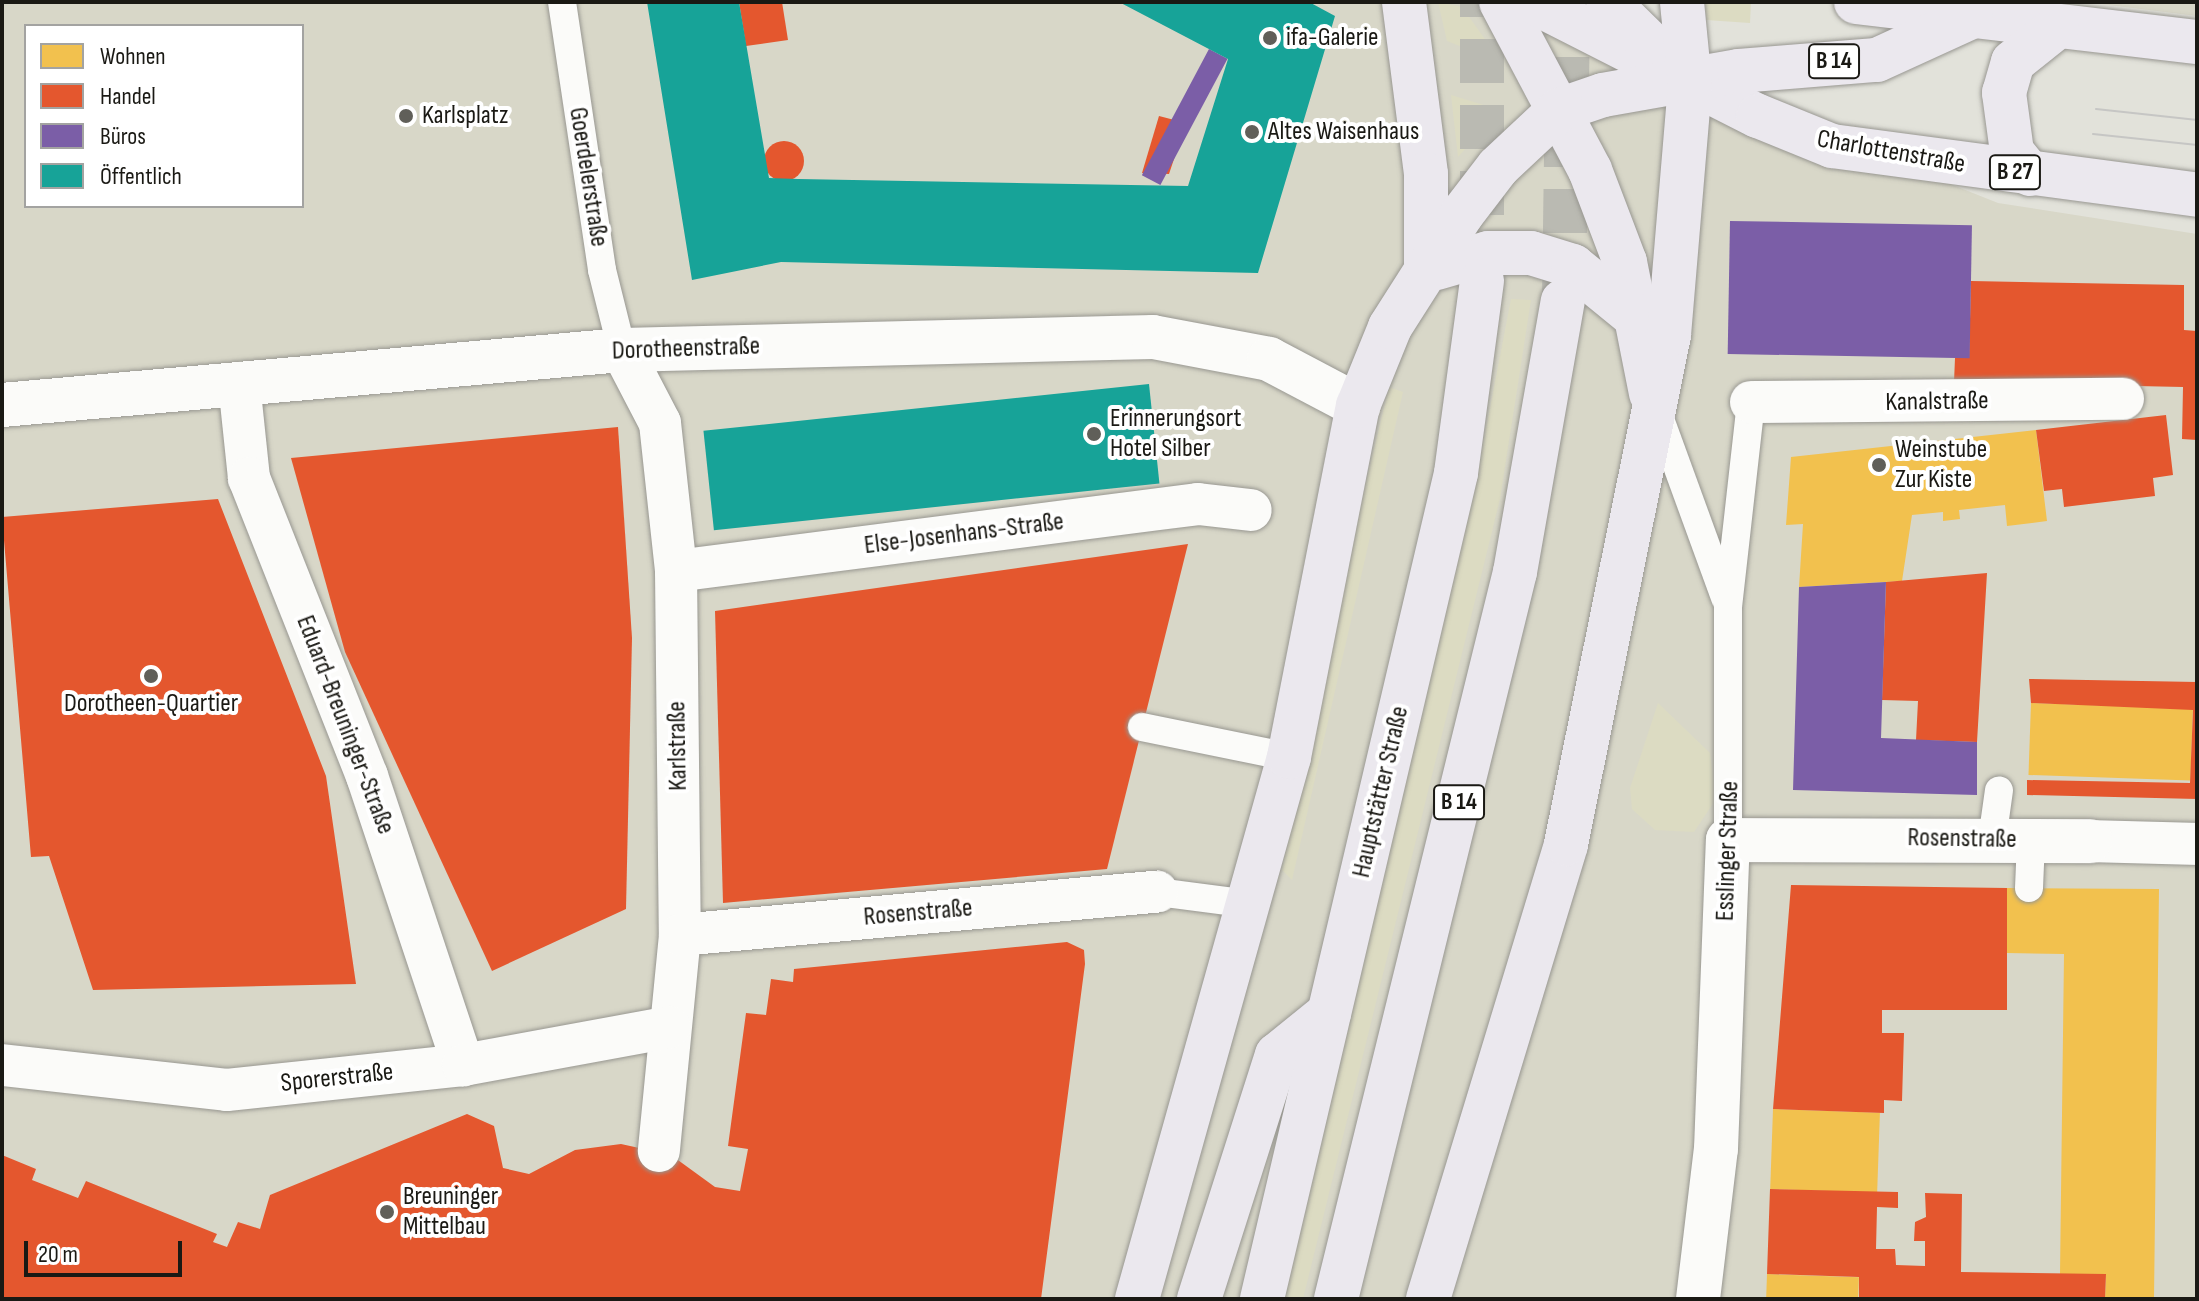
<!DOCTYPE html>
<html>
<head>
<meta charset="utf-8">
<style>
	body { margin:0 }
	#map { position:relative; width:2199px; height:1301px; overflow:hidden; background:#e2e2da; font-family:"Sofia Sans Condensed",sans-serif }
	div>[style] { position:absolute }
	.built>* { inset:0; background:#d8d7c8 }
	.green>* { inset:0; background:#dcdbc2 }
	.homes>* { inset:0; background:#f2c14e; transform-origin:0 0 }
	.shops>* { inset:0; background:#e4572e }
	.round { border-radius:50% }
	.offices>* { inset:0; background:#7b5ea7; transform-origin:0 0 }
	.public>* { inset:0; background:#17a398; transform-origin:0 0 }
	.primary-tunnel>* { height:44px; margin-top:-22px; transform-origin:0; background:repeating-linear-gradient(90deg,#babab2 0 44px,transparent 0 66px) }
	.roads { filter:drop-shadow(0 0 2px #989791) drop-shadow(0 0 2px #989791) }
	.service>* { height:28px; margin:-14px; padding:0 14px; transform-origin:14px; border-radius:14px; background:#fbfbf9 }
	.pedestrian>* { height:42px; margin:-21px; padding:0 21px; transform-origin:21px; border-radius:21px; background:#fbfbf9 }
	.minor>* { height:44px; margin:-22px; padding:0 22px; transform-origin:22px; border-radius:22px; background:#fbfbf9 }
	.primary>* { height:44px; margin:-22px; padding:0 22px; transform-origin:22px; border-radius:22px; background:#ebe8ee }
	.tram>* { height:2px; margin:-1px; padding:0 1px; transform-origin:1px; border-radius:1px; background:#c6c6c4 }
	.dots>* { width:22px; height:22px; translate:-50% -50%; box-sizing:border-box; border:4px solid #fff; border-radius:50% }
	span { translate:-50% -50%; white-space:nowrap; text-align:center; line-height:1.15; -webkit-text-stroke:8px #fff; paint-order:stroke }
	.shield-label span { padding:2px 6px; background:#fff; border:2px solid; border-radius:6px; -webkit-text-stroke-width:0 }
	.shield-label { font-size:24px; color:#1a1914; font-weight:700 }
	.poi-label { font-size:26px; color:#1a1914 }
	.left { translate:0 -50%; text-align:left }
	.street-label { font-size:26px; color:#1a1914 }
	.frame { position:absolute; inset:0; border:4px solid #1a1914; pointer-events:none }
	.legend { position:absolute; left:24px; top:24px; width:280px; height:184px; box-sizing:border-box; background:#fff; border:2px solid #a3a3a1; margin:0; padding:10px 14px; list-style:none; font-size:24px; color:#1a1914 }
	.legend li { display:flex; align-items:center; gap:16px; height:40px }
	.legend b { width:40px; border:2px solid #a3a3a1 }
	.scale { position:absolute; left:24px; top:1241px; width:158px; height:36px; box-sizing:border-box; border:4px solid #1a1914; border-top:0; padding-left:10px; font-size:24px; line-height:28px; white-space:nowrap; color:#1a1914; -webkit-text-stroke:6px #fff; paint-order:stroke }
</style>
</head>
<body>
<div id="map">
	<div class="built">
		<i style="clip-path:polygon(evenodd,2px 2px,1493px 2px,1998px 203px,2197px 234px,2197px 1299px,2px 1299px,2px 2px,26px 26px,302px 26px,302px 206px,26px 206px,26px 26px)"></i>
		<i style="clip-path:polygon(2083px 2px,2197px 2px,2197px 16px,2101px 4px)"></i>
	</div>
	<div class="green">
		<i style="clip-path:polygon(1438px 2px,1462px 7px,1502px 63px,1447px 41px)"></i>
		<i style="clip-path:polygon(1705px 2px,1751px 2px,1750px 23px,1706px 20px)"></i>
		<i style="clip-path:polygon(1451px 95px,1500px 110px,1458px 157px)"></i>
		<i style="clip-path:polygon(1511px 299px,1531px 300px,1500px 499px,1303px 1299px,1280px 1299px,1473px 496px)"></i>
		<i style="clip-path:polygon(1389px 387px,1403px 392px,1292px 880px,1282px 870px,1323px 661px)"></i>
		<i style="clip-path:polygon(1658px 703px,1710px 753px,1716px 799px,1694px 832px,1655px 830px,1632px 809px,1630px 788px)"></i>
	</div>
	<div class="homes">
		<i style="clip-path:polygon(2036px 430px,2047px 521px,2007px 526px,2005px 505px,1959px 510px,1960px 519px,1943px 521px,1943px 512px,1912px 515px,1902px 581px,1799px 587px,1803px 524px,1786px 525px,1791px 457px)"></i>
		<i style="left:2031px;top:703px;width:162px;height:72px;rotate:2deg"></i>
		<i style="clip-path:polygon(2007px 888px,2159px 889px,2154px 1299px,2105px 1299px,2106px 1274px,2060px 1274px,2064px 954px,2007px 953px)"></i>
		<i style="left:1773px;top:1109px;width:107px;height:80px;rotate:2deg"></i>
		<i style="left:1767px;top:1274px;width:92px;height:25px;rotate:2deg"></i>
	</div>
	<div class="shops">
		<i style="clip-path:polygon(739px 2px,782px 2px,788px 40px,746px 46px)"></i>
		<i style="clip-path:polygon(1159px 116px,1186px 123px,1169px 174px,1142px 173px)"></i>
		<i class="round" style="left:764px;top:141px;width:40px;height:40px"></i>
		<i style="clip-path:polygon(1971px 281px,2184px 285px,2184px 330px,2197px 331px,2197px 440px,2182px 439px,2183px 387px,1954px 382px,1955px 358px,1969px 358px)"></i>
		<i style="clip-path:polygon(2166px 415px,2173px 475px,2153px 478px,2155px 496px,2064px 507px,2062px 489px,2044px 491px,2036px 430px)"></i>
		<i style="clip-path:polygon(618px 427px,632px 638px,626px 909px,492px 971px,345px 652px,291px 458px)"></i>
		<i style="clip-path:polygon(218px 499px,326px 776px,356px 984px,93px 990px,49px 856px,31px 857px,2px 517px)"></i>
		<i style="clip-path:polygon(1188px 544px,1107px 869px,723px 903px,715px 611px)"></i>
		<i style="clip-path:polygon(1987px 573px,1977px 742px,1916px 740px,1918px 701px,1882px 700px,1886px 582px)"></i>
		<i style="clip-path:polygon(2029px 679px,2197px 682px,2197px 799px,2027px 795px,2027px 780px,2190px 783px,2193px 710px,2031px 703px)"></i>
		<i style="clip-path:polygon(1791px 885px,2007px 888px,2007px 1010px,1882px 1010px,1882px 1033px,1904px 1033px,1902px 1101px,1884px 1100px,1884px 1113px,1773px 1109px)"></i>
		<i style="clip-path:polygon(1067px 942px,1084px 950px,1085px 964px,1041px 1299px,2px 1299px,2px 1155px,36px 1169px,32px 1180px,78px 1198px,86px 1181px,217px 1234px,213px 1242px,227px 1247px,238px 1222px,260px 1229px,270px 1195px,467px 1114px,494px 1126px,503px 1168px,529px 1174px,575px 1150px,621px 1144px,671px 1155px,715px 1187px,740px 1191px,748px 1149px,728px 1146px,746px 1013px,766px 1015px,771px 979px,793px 982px,794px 969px)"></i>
		<i style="clip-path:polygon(1770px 1189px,1898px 1192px,1898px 1208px,1877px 1207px,1876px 1249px,1895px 1249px,1896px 1265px,1925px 1266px,1925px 1241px,1914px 1241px,1915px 1222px,1926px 1217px,1925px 1193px,1962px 1194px,1961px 1272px,2106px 1274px,2105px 1299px,1859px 1299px,1859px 1277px,1767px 1274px)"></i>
	</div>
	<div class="offices">
		<i style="left:1209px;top:49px;width:21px;height:143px;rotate:28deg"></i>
		<i style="left:1730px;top:221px;width:242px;height:133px;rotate:1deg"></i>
		<i style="clip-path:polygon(1886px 582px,1881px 738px,1977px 742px,1977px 795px,1793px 790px,1799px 587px)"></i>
	</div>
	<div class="public">
		<i style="clip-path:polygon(647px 2px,739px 2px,769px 178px,798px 179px,1188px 186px,1228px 59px,1119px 2px,1309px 2px,1335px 16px,1258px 273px,781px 262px,692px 280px)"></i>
		<i style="left:1149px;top:384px;width:100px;height:448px;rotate:84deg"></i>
	</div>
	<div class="primary-tunnel">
		<i style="left:1482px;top:281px;width:279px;rotate:-90deg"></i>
		<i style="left:1564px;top:299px;width:297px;rotate:-89.2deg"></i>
	</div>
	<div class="roads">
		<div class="service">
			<i style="left:562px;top:2px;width:271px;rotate:81.5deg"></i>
			<i style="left:602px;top:270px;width:82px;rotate:76deg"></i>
			<i style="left:1656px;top:408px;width:202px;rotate:70deg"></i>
			<i style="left:1142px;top:727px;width:150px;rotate:11.5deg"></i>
			<i style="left:1728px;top:840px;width:233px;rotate:-90deg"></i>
			<i style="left:1728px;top:607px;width:206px;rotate:-83.6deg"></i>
			<i style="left:1992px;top:840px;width:50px;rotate:-82deg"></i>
			<i style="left:2029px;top:888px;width:47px;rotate:-87.6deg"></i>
			<i style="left:1157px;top:892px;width:94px;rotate:7.4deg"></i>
		</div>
		<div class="pedestrian">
			<i style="left:622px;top:350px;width:82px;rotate:62.5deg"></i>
			<i style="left:660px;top:423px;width:149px;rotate:83.8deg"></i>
			<i style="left:676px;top:571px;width:364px;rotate:89.4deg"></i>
			<i style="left:680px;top:935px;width:217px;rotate:95.6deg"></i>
			<i style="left:239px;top:383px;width:96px;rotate:84deg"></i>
			<i style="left:249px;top:478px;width:321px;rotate:68.4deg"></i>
			<i style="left:367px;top:776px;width:305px;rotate:71.6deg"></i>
			<i style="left:1751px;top:402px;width:372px;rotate:-0.5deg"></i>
			<i style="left:676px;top:571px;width:526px;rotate:-7.31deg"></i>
			<i style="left:1198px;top:504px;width:53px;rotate:6.5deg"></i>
			<i style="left:2090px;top:841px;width:107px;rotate:1.6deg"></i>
			<i style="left:680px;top:935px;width:479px;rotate:-5.2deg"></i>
			<i style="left:2px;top:1065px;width:226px;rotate:6.3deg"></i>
			<i style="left:227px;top:1090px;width:237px;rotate:-6deg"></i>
			<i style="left:463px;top:1065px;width:210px;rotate:-10.4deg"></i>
		</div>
		<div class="minor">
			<i style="left:2px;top:405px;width:622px;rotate:-5.07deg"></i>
			<i style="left:622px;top:350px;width:531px;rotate:-1.4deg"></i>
			<i style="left:1153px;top:337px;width:118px;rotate:10.7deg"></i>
			<i style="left:1269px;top:359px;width:101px;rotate:27.8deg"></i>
			<i style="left:1698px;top:1299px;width:151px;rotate:-83.2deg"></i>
			<i style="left:1716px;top:1149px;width:309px;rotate:-87.8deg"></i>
			<i style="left:1728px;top:840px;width:362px;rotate:0.2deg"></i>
		</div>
		<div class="primary">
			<i style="left:1404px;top:2px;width:173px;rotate:82.7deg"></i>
			<i style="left:1426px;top:174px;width:97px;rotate:90deg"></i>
			<i style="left:1501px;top:2px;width:190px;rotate:62.1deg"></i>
			<i style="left:1590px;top:170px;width:98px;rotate:69.2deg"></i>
			<i style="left:1625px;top:262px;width:134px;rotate:78.8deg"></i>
			<i style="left:1533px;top:2px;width:252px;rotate:26.9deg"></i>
			<i style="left:1758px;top:116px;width:80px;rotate:22.1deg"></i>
			<i style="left:1832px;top:146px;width:368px;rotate:7.6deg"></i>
			<i style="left:1608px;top:2px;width:81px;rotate:44.5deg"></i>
			<i style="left:1856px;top:2px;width:343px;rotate:6.7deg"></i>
			<i style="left:2030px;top:174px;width:28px;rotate:-129deg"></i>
			<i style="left:2012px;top:152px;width:60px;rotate:-97.7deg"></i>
			<i style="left:2004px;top:93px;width:32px;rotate:-74deg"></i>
			<i style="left:2013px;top:62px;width:56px;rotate:-38.5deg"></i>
			<i style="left:1437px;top:268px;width:53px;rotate:-16.4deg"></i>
			<i style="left:1488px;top:253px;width:43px"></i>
			<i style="left:1531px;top:253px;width:44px;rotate:17.2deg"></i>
			<i style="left:1573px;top:266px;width:77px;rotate:39.2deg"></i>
			<i style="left:1137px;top:1299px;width:563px;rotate:-74.33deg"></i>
			<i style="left:1289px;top:757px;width:358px;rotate:-78.9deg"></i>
			<i style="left:1358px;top:406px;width:85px;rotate:-67.9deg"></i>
			<i style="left:1390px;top:327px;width:134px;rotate:-57.5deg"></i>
			<i style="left:1462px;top:214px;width:59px;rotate:-52.5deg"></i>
			<i style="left:1498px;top:167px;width:83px;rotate:-43.1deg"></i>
			<i style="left:1559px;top:110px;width:46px;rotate:-18.8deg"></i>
			<i style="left:1603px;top:95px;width:138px;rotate:-10deg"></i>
			<i style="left:1739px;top:71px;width:138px;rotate:-4.6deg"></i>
			<i style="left:1877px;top:60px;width:103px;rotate:-24.6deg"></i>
			<i style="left:1199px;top:1299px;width:256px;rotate:-72.3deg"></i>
			<i style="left:1277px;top:1055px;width:67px;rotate:-38.9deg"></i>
			<i style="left:1262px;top:1299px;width:848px;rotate:-76.78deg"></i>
			<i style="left:1456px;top:473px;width:194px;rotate:-82.3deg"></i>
			<i style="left:1336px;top:1299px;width:749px;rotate:-76.17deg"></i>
			<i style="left:1515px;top:572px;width:275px;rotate:-80deg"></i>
			<i style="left:1428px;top:1299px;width:475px;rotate:-73.1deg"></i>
			<i style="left:1566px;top:844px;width:519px;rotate:-78.56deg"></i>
			<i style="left:1669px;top:335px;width:252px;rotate:-85.2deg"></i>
			<i style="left:1690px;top:84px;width:82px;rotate:-95.6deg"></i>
		</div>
	</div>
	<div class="tram">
		<i style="left:2096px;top:109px;width:102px;rotate:6.2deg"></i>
		<i style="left:2093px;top:134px;width:105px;rotate:6deg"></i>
	</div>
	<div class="dots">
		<i style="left:1270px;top:38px;background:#605f59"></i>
		<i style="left:406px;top:116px;background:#605f59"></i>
		<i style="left:1252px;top:132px;background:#605f59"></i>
		<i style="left:1094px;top:434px;background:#605f59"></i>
		<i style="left:1879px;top:465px;background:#605f59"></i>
		<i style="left:151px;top:676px;background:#605f59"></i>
		<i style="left:387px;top:1212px;background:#605f59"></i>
	</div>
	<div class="shield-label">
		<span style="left:1834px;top:61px">B 14</span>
		<span style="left:2015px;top:172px">B 27</span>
		<span style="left:1459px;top:802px">B 14</span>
	</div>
	<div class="poi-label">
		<span class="left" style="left:1286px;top:38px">ifa-Galerie</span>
		<span class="left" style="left:422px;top:116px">Karlsplatz</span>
		<span class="left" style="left:1268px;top:132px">Altes Waisenhaus</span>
		<span class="left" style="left:1110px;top:434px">Erinnerungsort<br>Hotel Silber</span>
		<span class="left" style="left:1895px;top:465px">Weinstube<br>Zur Kiste</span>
		<span style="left:151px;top:704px">Dorotheen-Quartier</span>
		<span class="left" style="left:403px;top:1212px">Breuninger<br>Mittelbau</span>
	</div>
	<div class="street-label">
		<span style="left:1891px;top:152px;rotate:10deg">Charlottenstraße</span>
		<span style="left:588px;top:177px;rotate:81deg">Goerdelerstraße</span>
		<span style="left:686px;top:349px;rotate:-2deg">Dorotheenstraße</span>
		<span style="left:1937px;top:402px;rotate:-1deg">Kanalstraße</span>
		<span style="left:964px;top:534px;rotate:-7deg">Else-Josenhans-Straße</span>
		<span style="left:345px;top:725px;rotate:69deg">Eduard-Breuninger-Straße</span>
		<span style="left:678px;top:746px;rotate:-91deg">Karlstraße</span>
		<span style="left:1381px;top:792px;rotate:-77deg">Hauptstätter Straße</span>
		<span style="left:1962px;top:839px;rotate:1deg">Rosenstraße</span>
		<span style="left:1728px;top:851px;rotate:-88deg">Esslinger Straße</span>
		<span style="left:918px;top:913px;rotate:-5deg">Rosenstraße</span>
		<span style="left:337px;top:1078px;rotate:-6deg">Sporerstraße</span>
	</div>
	<div class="frame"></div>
	<ul class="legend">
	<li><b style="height:22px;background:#f2c14e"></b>Wohnen</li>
	<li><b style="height:22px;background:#e4572e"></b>Handel</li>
	<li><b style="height:22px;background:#7b5ea7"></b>Büros</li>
	<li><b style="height:22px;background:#17a398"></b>Öffentlich</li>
	</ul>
	<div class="scale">20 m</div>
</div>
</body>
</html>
